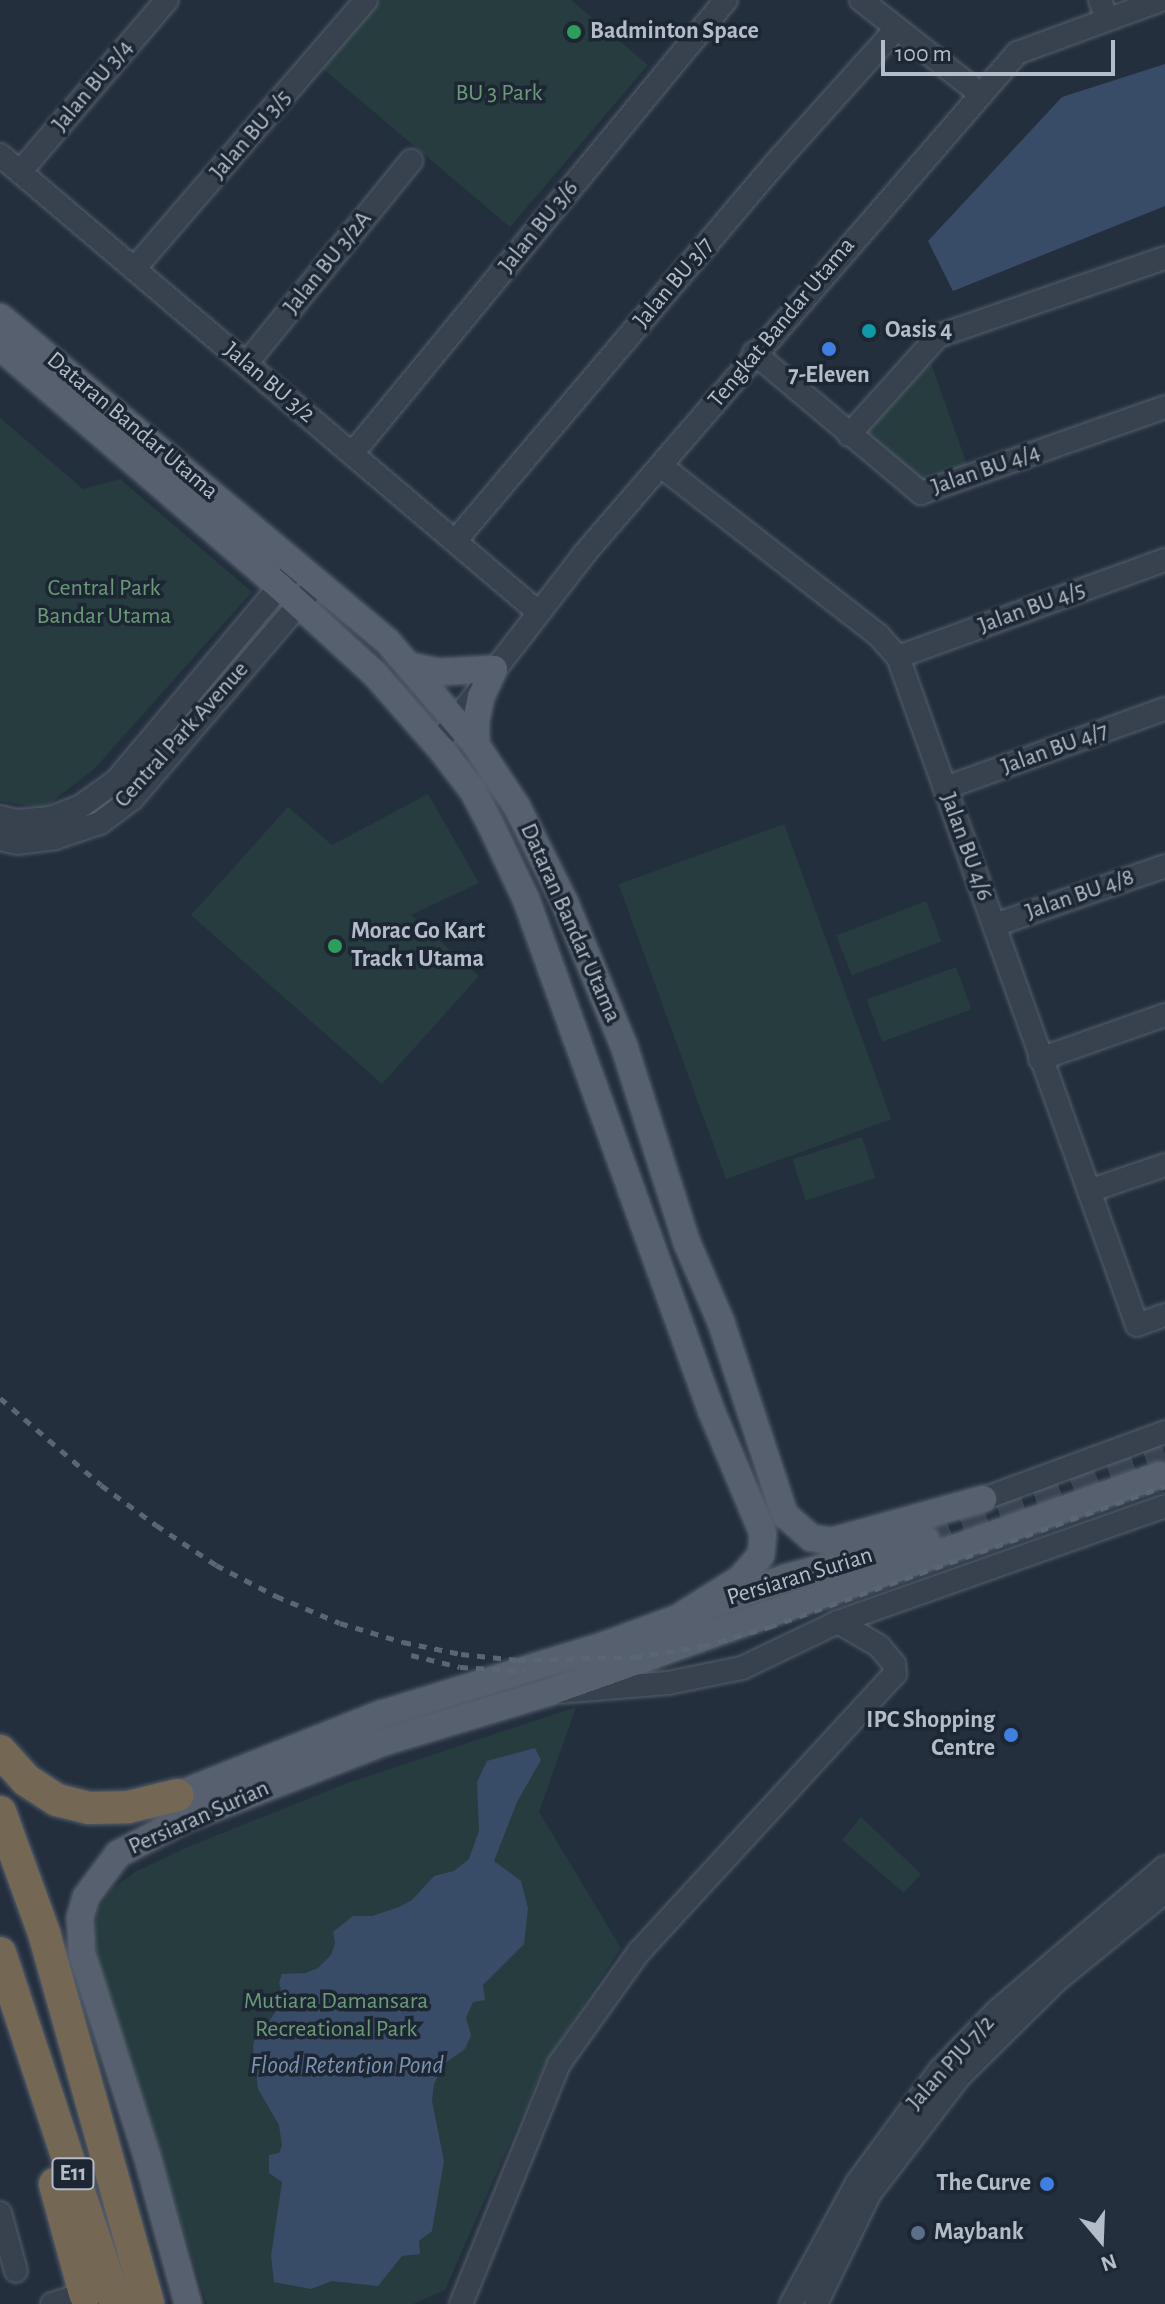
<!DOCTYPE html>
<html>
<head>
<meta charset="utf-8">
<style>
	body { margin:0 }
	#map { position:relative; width:1165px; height:2304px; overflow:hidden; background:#242f3e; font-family:"Alegreya Sans",sans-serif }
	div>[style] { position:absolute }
	.green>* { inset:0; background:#263c3f; transform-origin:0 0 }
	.water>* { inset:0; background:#394c67 }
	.major-tunnel>* { height:26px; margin-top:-13px; transform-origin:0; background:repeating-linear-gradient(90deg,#3a4453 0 26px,transparent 0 39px) }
	.roads { filter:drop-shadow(0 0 2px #565f6c) drop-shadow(0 0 2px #565f6c) }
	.minor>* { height:22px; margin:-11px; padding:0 11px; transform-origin:11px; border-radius:11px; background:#38414e }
	.major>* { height:26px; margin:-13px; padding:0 13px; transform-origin:13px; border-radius:13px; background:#56606e }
	.highway>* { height:32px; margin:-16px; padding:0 16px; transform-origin:16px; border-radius:16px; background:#746855 }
	.rail>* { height:5px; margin-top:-2.5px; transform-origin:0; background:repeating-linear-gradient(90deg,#5a6575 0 8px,transparent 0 16px) }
	.dots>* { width:22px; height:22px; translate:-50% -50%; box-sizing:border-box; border:4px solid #1d2633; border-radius:50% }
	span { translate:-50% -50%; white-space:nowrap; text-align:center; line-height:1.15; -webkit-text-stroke:7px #1d2633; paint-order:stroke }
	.shield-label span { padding:2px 6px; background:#1d2633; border:2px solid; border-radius:6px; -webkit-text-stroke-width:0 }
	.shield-label { font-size:22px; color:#b4bcc9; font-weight:700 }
	.poi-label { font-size:24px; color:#b4bcc9; font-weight:700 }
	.left { translate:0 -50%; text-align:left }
	.right { translate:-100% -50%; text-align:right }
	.street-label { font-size:24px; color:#b4bcc9 }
	.park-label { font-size:24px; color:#6b9a76 }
	.water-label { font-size:26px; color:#7c92b1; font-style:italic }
	.north { position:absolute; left:1061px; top:2200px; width:80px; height:80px; -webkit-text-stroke:6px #1d2633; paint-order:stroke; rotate:161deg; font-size:22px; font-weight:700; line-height:32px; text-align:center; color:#b4bcc9 }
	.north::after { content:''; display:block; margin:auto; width:28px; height:36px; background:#b4bcc9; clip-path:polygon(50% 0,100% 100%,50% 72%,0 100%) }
	.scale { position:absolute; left:881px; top:40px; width:234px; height:36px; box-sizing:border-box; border:4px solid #b4bcc9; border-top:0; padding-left:10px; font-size:24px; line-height:28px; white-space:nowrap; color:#b4bcc9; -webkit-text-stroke:6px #1d2633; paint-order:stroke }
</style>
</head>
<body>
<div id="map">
	<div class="green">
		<i style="clip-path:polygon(380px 0,571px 0,648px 65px,510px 227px,322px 68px)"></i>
		<i style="clip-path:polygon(929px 358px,969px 470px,925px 487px,863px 431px)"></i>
		<i style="clip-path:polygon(0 418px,83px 489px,120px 479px,252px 592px,95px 768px,44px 808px,0 801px)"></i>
		<i style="clip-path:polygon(428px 794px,479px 883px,411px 915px,479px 976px,382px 1084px,191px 915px,288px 807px,332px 845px)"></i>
		<i style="left:784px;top:824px;width:314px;height:176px;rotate:70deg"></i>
		<i style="left:926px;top:901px;width:43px;height:96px;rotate:69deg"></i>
		<i style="left:956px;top:967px;width:45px;height:95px;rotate:70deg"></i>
		<i style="left:862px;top:1137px;width:43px;height:73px;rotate:72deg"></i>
		<i style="clip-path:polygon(576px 1707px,539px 1812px,621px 1948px,545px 2063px,445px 2290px,413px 2304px,207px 2304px,99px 1965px,94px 1937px,98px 1909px,113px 1888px,135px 1872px,190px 1846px,345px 1784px)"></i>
		<i style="clip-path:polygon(861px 1817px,921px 1874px,904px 1893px,842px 1840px)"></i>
	</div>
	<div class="water">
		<i style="clip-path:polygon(1165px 64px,1165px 206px,953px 291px,928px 241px,1062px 97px)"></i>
		<i style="clip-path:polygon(535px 1748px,541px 1760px,517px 1802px,494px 1861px,521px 1881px,528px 1908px,524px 1944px,483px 1985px,485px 2000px,473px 2002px,466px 2018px,471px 2035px,465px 2049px,444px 2064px,434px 2084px,432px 2101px,444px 2161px,432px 2231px,419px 2241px,420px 2254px,402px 2256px,378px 2286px,332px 2281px,311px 2289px,274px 2282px,271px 2256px,282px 2182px,269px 2173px,269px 2155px,279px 2153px,282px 2146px,279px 2125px,258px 2089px,253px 2047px,257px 2027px,267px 2024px,284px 2000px,279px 1983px,282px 1974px,306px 1973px,318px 1968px,331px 1955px,335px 1943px,333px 1932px,353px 1916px,372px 1916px,399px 1907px,412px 1900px,434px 1876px,454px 1871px,469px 1859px,479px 1831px,477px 1782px,487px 1761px)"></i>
	</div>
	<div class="major-tunnel">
		<i style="left:926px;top:1540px;width:254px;rotate:-19.8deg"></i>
	</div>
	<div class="roads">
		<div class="minor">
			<i style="left:861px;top:0;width:150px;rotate:38.2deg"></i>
			<i style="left:1100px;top:0;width:20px;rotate:70deg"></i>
			<i style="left:0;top:155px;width:704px;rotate:40.34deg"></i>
			<i style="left:20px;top:172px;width:226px;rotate:-49.5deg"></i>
			<i style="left:134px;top:269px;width:355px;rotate:-49.2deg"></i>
			<i style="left:754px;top:353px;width:218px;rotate:40deg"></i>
			<i style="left:921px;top:493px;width:259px;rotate:-19.4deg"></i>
			<i style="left:246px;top:364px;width:262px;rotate:-50.9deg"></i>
			<i style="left:849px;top:435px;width:133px;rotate:-48deg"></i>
			<i style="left:938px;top:336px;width:240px;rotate:-19deg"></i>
			<i style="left:352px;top:454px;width:588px;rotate:-50.52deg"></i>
			<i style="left:661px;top:466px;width:276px;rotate:37.9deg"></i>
			<i style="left:879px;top:636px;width:28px;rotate:48deg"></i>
			<i style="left:898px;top:657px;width:709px;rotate:70.31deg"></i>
			<i style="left:1137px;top:1325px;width:30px;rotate:-20deg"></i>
			<i style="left:456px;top:540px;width:492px;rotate:-49.7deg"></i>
			<i style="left:774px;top:165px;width:183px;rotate:-48.1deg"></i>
			<i style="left:898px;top:657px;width:284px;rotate:-20deg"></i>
			<i style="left:446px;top:733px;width:227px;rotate:-52.3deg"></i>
			<i style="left:585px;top:553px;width:661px;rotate:-49.17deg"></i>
			<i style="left:1017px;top:53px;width:153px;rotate:-20.2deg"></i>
			<i style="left:945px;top:788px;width:234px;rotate:-19.8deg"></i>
			<i style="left:0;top:817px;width:16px;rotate:14deg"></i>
			<i style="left:16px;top:821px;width:34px;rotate:-5deg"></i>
			<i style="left:50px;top:818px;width:33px;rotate:-21deg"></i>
			<i style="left:81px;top:806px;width:43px;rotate:-35.5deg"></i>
			<i style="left:116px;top:781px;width:272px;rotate:-49.9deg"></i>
			<i style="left:0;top:839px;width:17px;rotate:13deg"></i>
			<i style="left:17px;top:843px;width:38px;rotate:-7deg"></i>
			<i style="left:55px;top:838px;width:47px;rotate:-18.4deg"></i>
			<i style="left:100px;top:823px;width:40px;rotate:-37deg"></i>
			<i style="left:132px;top:799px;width:286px;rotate:-49.4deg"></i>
			<i style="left:995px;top:925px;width:180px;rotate:-19.1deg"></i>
			<i style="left:1040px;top:1059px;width:133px;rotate:-19.4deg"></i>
			<i style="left:1089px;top:1191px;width:80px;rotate:-18.9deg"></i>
			<i style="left:983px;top:1499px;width:194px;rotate:-20.2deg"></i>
			<i style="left:559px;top:1692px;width:109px;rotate:-4.7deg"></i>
			<i style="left:668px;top:1683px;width:76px;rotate:-11.5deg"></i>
			<i style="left:742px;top:1668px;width:106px;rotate:-25.6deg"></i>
			<i style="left:838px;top:1622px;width:347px;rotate:-19.5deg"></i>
			<i style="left:0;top:2213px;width:60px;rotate:74.6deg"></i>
			<i style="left:52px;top:2304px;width:34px;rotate:-17deg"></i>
			<i style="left:85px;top:2294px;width:10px;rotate:73deg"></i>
			<i style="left:461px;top:2304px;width:259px;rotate:-67.8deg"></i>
			<i style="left:559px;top:2064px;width:138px;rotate:-54.5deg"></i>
			<i style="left:639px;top:1952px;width:378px;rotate:-47.4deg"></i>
			<i style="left:895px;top:1674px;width:10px;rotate:-96deg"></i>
			<i style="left:894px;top:1664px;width:23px;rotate:-130deg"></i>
			<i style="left:879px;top:1646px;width:48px;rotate:-149.7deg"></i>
			<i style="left:791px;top:2304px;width:138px;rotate:-61.4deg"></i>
			<i style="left:857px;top:2183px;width:140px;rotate:-53.7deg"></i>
			<i style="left:940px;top:2070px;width:81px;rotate:-46deg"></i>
			<i style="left:996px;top:2012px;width:223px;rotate:-40.6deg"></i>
			<i style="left:816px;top:2304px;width:123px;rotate:-64.1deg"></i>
			<i style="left:870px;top:2193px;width:146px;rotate:-52.5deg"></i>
			<i style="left:959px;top:2077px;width:138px;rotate:-44.7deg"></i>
			<i style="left:1057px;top:1980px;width:139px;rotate:-39.2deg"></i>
		</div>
		<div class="major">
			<i style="left:0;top:317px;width:505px;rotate:39.94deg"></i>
			<i style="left:387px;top:641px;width:137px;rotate:49.4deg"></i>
			<i style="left:476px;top:745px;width:74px;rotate:56.5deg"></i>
			<i style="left:517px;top:807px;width:107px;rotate:63.4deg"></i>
			<i style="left:565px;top:903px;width:155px;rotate:67.6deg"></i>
			<i style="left:624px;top:1046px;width:207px;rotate:72.3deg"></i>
			<i style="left:687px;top:1243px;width:86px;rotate:66.7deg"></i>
			<i style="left:721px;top:1322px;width:203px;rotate:71.7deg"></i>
			<i style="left:785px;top:1515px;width:35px;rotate:41deg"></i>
			<i style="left:811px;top:1538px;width:21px;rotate:8deg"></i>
			<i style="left:832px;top:1541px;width:157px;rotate:-15.5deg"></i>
			<i style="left:0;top:347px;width:369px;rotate:40.6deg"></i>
			<i style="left:280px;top:587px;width:129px;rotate:42.5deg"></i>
			<i style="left:375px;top:674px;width:100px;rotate:48.7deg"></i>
			<i style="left:441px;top:749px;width:53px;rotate:52.7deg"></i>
			<i style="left:473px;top:791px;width:36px;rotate:62deg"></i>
			<i style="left:490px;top:823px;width:84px;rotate:64.7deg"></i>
			<i style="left:526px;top:899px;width:543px;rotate:70.1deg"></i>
			<i style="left:711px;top:1410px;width:134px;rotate:67.2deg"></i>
			<i style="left:763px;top:1534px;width:21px;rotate:95deg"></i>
			<i style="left:761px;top:1555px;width:32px;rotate:131deg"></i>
			<i style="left:740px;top:1579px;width:66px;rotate:148deg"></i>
			<i style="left:410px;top:666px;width:29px;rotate:12deg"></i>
			<i style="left:438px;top:672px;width:56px;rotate:-3.1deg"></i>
			<i style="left:494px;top:669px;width:31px;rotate:115deg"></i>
			<i style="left:481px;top:697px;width:25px;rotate:102deg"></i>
			<i style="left:476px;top:721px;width:24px;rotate:90deg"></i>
			<i style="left:178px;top:1795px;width:219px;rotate:-21.8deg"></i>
			<i style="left:381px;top:1714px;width:238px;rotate:-17.1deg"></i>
			<i style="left:608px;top:1644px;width:189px;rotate:-20.4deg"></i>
			<i style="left:785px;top:1578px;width:146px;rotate:-15.1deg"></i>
			<i style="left:188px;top:2304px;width:154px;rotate:-105.5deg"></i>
			<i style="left:147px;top:2156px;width:212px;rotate:-107.8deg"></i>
			<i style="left:82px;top:1954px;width:36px;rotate:-93deg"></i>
			<i style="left:80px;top:1918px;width:22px;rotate:-74deg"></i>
			<i style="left:86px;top:1897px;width:54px;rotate:-53.3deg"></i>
			<i style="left:118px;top:1854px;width:73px;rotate:-27.6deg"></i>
			<i style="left:183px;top:1820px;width:219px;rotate:-21.2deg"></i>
			<i style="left:387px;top:1741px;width:170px;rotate:-16.7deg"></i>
			<i style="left:550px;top:1692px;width:647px;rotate:-19.58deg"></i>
		</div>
		<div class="highway">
			<i style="left:0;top:1751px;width:39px;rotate:48deg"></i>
			<i style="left:26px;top:1780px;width:37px;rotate:33deg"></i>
			<i style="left:57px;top:1800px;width:33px;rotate:14deg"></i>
			<i style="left:89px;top:1808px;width:39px;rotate:-1deg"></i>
			<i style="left:128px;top:1807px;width:51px;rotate:-13.5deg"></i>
			<i style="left:0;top:1812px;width:129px;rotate:70deg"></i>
			<i style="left:44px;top:1933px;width:385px;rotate:74.3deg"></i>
			<i style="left:0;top:1953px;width:370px;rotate:71.7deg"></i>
			<i style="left:55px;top:2184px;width:114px;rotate:74.7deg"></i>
		</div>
	</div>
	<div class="rail">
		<i style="left:0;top:1398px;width:133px;rotate:40.7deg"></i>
		<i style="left:101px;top:1485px;width:68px;rotate:36deg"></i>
		<i style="left:156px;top:1525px;width:72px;rotate:33.7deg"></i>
		<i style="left:216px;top:1565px;width:68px;rotate:27.3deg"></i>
		<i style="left:276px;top:1596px;width:69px;rotate:22.9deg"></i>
		<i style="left:340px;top:1623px;width:66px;rotate:16.8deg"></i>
		<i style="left:403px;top:1642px;width:59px;rotate:11.7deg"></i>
		<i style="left:461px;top:1654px;width:57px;rotate:6deg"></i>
		<i style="left:518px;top:1660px;width:116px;rotate:-1.5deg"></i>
		<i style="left:634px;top:1657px;width:70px;rotate:-9.1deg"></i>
		<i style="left:703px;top:1646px;width:69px;rotate:-16.1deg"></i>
		<i style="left:769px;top:1627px;width:420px;rotate:-19.6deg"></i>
		<i style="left:411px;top:1655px;width:50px;rotate:13.8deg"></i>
		<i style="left:460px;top:1667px;width:66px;rotate:3.5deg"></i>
	</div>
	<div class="dots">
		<i style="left:574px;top:32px;background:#2e9e5b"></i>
		<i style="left:869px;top:331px;background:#0f9aa8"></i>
		<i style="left:829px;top:349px;background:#3f7fe0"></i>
		<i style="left:335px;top:946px;background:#2e9e5b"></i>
		<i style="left:1011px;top:1735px;background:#3f7fe0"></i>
		<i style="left:1047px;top:2184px;background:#3f7fe0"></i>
		<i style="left:918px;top:2233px;background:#5c6f8a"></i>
	</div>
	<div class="shield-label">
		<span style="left:73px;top:2174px">E11</span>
	</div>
	<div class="poi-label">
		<span class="left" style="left:590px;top:32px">Badminton Space</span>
		<span class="left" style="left:885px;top:331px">Oasis 4</span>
		<span style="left:829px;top:376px">7-Eleven</span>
		<span class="left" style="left:351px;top:946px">Morac Go Kart<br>Track 1 Utama</span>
		<span class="right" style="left:995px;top:1735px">IPC Shopping<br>Centre</span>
		<span class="right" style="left:1031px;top:2184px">The Curve</span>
		<span class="left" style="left:934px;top:2233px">Maybank</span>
	</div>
	<div class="street-label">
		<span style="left:93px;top:86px;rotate:-50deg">Jalan BU 3/4</span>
		<span style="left:251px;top:135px;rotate:-49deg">Jalan BU 3/5</span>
		<span style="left:539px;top:227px;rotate:-51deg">Jalan BU 3/6</span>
		<span style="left:328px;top:263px;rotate:-51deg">Jalan BU 3/2A</span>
		<span style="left:674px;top:283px;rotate:-50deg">Jalan BU 3/7</span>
		<span style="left:782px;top:323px;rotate:-50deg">Tengkat Bandar Utama</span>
		<span style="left:269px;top:383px;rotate:40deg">Jalan BU 3/2</span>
		<span style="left:132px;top:426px;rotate:40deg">Dataran Bandar Utama</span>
		<span style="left:986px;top:470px;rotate:-19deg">Jalan BU 4/4</span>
		<span style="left:1032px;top:608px;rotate:-20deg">Jalan BU 4/5</span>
		<span style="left:182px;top:735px;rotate:-48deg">Central Park Avenue</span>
		<span style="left:1055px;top:749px;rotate:-20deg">Jalan BU 4/7</span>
		<span style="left:966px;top:847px;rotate:70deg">Jalan BU 4/6</span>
		<span style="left:1080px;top:895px;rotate:-19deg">Jalan BU 4/8</span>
		<span style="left:570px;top:923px;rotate:66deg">Dataran Bandar Utama</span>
		<span style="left:800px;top:1577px;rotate:-17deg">Persiaran Surian</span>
		<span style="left:199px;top:1818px;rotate:-24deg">Persiaran Surian</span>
		<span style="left:951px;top:2063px;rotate:-48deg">Jalan PJU 7/2</span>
	</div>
	<div class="park-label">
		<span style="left:499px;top:94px">BU 3 Park</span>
		<span style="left:104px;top:603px">Central Park<br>Bandar Utama</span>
		<span style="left:336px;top:2016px">Mutiara Damansara<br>Recreational Park</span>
	</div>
	<div class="water-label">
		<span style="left:347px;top:2066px">Flood Retention Pond</span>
	</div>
	<div class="north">N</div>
	<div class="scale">100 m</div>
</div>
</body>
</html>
